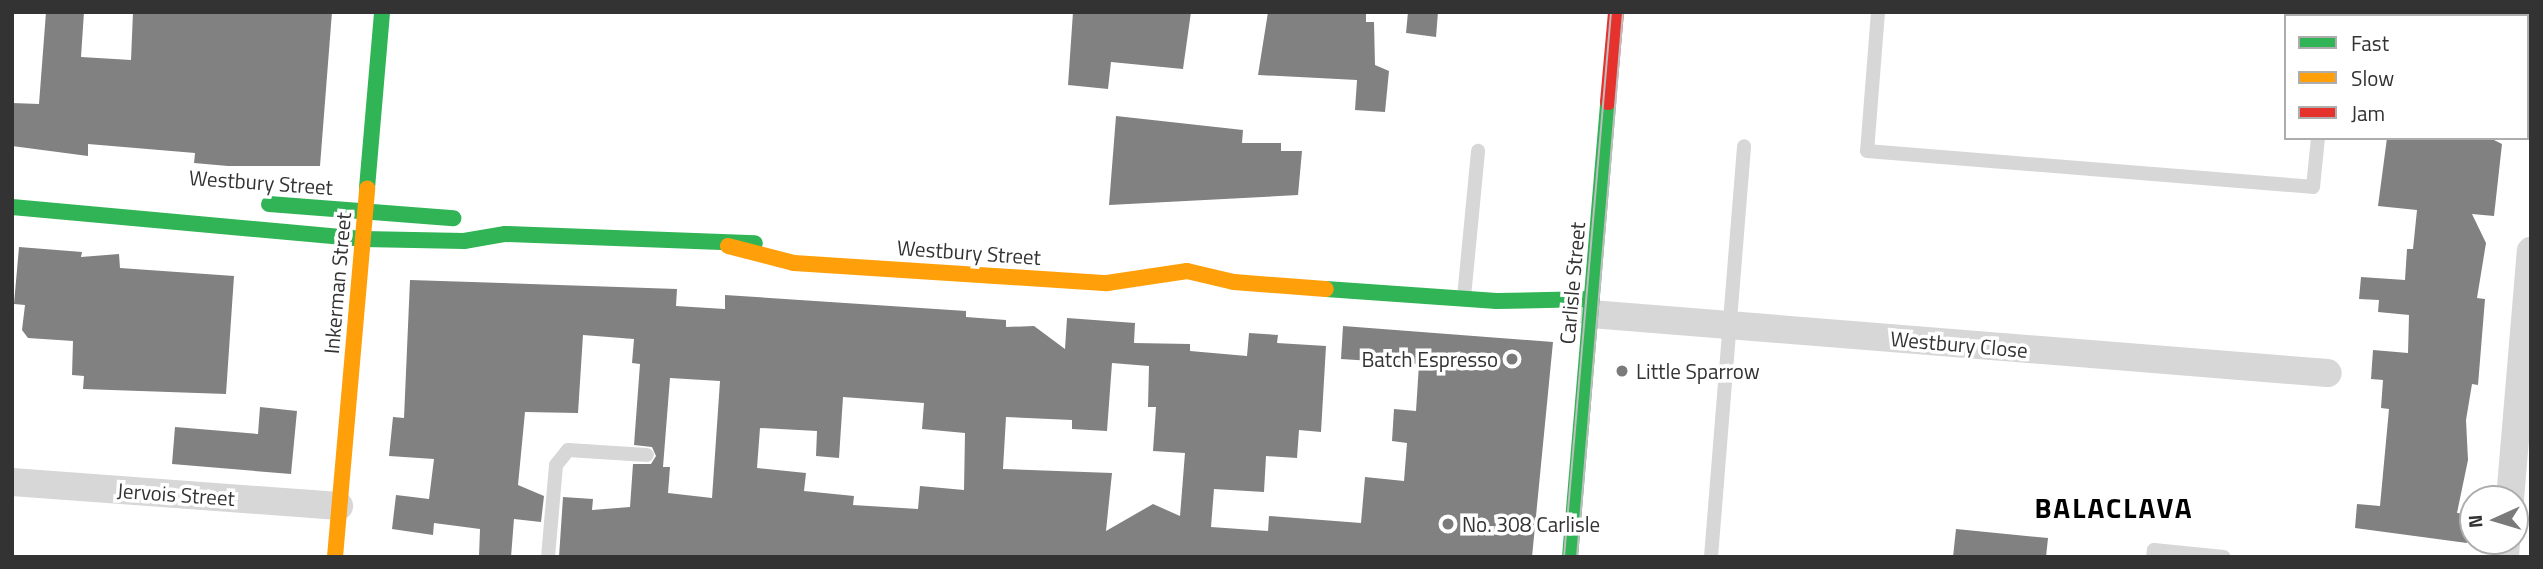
<!DOCTYPE html>
<html>
<head>
<meta charset="utf-8">
<style>
	body { margin:0 }
	#map { position:relative; width:2543px; height:569px; overflow:hidden; background:#fff; font-family:"Titillium Web",sans-serif }
	div>[style] { position:absolute }
	.building>* { inset:0; background:#818181 }
	.lane>* { height:14px; margin:-7px; padding:0 7px; transform-origin:7px; border-radius:7px; background:#d7d7d7 }
	.street>* { height:28px; margin:-14px; padding:0 14px; transform-origin:14px; border-radius:14px; background:#d7d7d7 }
	.fast>* { height:16px; margin:-8px; padding:0 8px; transform-origin:8px; border-radius:8px; background:#30b455 }
	.slow>* { height:16px; margin:-8px; padding:0 8px; transform-origin:8px; border-radius:8px; background:#ff9f0a }
	.jam>* { height:16px; margin:-8px; padding:0 8px; transform-origin:8px; border-radius:8px; background:#e5322d }
	.tram>* { height:2px; margin:-1px; padding:0 1px; transform-origin:1px; border-radius:1px; background:#bebebe }
	.dots>* { width:19px; height:19px; translate:-50% -50%; box-sizing:border-box; border:4px solid #fff; border-radius:50% }
	span { translate:-50% -50%; white-space:nowrap; text-align:center; line-height:1.15; -webkit-text-stroke:7px #fff; paint-order:stroke }
	.street-label { font-size:21px; color:#333 }
	.poi-label { font-size:21px; color:#333 }
	.right { translate:-100% -50%; text-align:right }
	.left { translate:0 -50%; text-align:left }
	.district-label { font-size:28px; color:#000; font-weight:700; letter-spacing:2px }
	.frame { position:absolute; inset:0; border:14px solid #333; pointer-events:none }
	.legend { position:absolute; left:2284px; top:14px; width:245px; height:126px; box-sizing:border-box; background:#fff; border:2px solid #adadad; margin:0; padding:9px 12px; list-style:none; font-size:21px; color:#333 }
	.legend li { display:flex; align-items:center; gap:14px; height:35px }
	.legend b { width:35px; border:2px solid #adadad }
	.north { position:absolute; left:2459px; top:485px; width:70px; height:70px; box-sizing:border-box; background:#fff; border:2px solid #adadad; border-radius:50%; rotate:266deg; font-size:19px; font-weight:700; line-height:28px; text-align:center; color:#333 }
	.north::after { content:''; display:block; margin:auto; width:24px; height:32px; background:#7a7a7a; clip-path:polygon(50% 0,100% 100%,50% 72%,0 100%) }
</style>
</head>
<body>
<div id="map">
	<div class="building">
		<i style="clip-path:polygon(46px 12px,84px 12px,81px 57px,131px 60px,133px 12px,332px 12px,320px 166px,228px 166px,194px 163px,195px 153px,88px 144px,88px 156px,12px 146px,12px 103px,39px 104px)"></i>
		<i style="clip-path:polygon(1073px 12px,1191px 12px,1183px 69px,1111px 62px,1108px 89px,1068px 85px)"></i>
		<i style="clip-path:polygon(1268px 12px,1366px 12px,1366px 22px,1374px 22px,1375px 65px,1389px 71px,1385px 112px,1355px 110px,1357px 80px,1258px 75px)"></i>
		<i style="clip-path:polygon(1408px 12px,1438px 12px,1436px 37px,1406px 33px)"></i>
		<i style="clip-path:polygon(1116px 116px,1243px 130px,1242px 143px,1281px 143px,1281px 151px,1302px 151px,1298px 195px,1109px 205px)"></i>
		<i style="clip-path:polygon(2387px 138px,2490px 138px,2502px 144px,2494px 216px,2472px 214px,2486px 243px,2477px 298px,2485px 299px,2478px 385px,2472px 384px,2466px 420px,2468px 460px,2457px 513px,2470px 514px,2467px 543px,2355px 528px,2357px 504px,2380px 506px,2389px 409px,2381px 408px,2383px 380px,2371px 379px,2373px 350px,2408px 353px,2409px 315px,2378px 312px,2379px 300px,2359px 299px,2361px 277px,2405px 280px,2407px 249px,2413px 249px,2417px 210px,2378px 206px)"></i>
		<i style="clip-path:polygon(19px 247px,82px 252px,81px 257px,119px 254px,120px 268px,234px 276px,226px 394px,83px 389px,84px 376px,72px 375px,73px 341px,28px 338px,22px 330px,25px 305px,14px 304px)"></i>
		<i style="clip-path:polygon(evenodd,410px 280px,677px 289px,676px 306px,725px 309px,725px 295px,966px 311px,966px 317px,1006px 320px,1006px 327px,1034px 326px,1065px 349px,1067px 318px,1135px 323px,1134px 343px,1190px 344px,1190px 351px,1247px 356px,1249px 333px,1278px 335px,1277px 343px,1326px 346px,1321px 432px,1299px 430px,1297px 458px,1266px 456px,1264px 492px,1214px 489px,1211px 527px,1268px 531px,1269px 516px,1361px 523px,1365px 477px,1404px 481px,1407px 443px,1392px 441px,1394px 409px,1416px 411px,1419px 364px,1341px 359px,1343px 326px,1553px 342px,1532px 557px,559px 557px,563px 497px,593px 499px,592px 510px,630px 507px,633px 464px,651px 464px,656px 456px,652px 447px,634px 445px,640px 364px,632px 363px,634px 339px,583px 335px,578px 413px,525px 412px,518px 485px,544px 496px,541px 522px,514px 519px,511px 557px,479px 557px,480px 529px,434px 523px,433px 535px,392px 529px,396px 495px,429px 499px,434px 459px,389px 456px,393px 417px,404px 418px,410px 280px,1112px 363px,1149px 366px,1148px 407px,1156px 407px,1153px 451px,1185px 453px,1180px 516px,1153px 504px,1106px 531px,1112px 473px,1003px 469px,1006px 417px,1072px 420px,1072px 429px,1107px 431px,1112px 363px,410px 280px,670px 378px,720px 381px,712px 498px,668px 493px,670px 467px,663px 467px,670px 378px,410px 280px,843px 397px,924px 403px,922px 429px,965px 433px,964px 490px,920px 486px,918px 509px,853px 505px,854px 496px,804px 491px,806px 473px,757px 468px,760px 428px,817px 431px,816px 456px,839px 458px,843px 397px)"></i>
		<i style="clip-path:polygon(260px 407px,297px 411px,291px 474px,172px 464px,175px 427px,258px 434px)"></i>
		<i style="clip-path:polygon(1956px 529px,2048px 538px,2046px 557px,1953px 557px)"></i>
	</div>
	<div class="lane">
		<i style="left:1878px;top:12px;width:139px;rotate:94.5deg"></i>
		<i style="left:1867px;top:151px;width:447px;rotate:4.6deg"></i>
		<i style="left:2313px;top:187px;width:49px;rotate:-84.2deg"></i>
		<i style="left:2330px;top:16px;width:4px;rotate:-90deg"></i>
		<i style="left:1464px;top:297px;width:147px;rotate:-84.5deg"></i>
		<i style="left:548px;top:557px;width:92px;rotate:-85deg"></i>
		<i style="left:556px;top:465px;width:19px;rotate:-51deg"></i>
		<i style="left:568px;top:450px;width:79px;rotate:3.6deg"></i>
		<i style="left:1711px;top:557px;width:412px;rotate:-85.4deg"></i>
		<i style="left:2153px;top:557px;width:7px;rotate:-82deg"></i>
		<i style="left:2154px;top:550px;width:70px;rotate:5.7deg"></i>
	</div>
	<div class="street">
		<i style="left:1591px;top:314px;width:739px;rotate:4.58deg"></i>
		<i style="left:12px;top:482px;width:328px;rotate:4.2deg"></i>
		<i style="left:2510px;top:499px;width:249px;rotate:-85.2deg"></i>
		<i style="left:2505px;top:557px;width:16px;rotate:-86deg"></i>
	</div>
	<div class="fast">
		<i style="left:367px;top:188px;width:177px;rotate:-85.1deg"></i>
		<i style="left:269px;top:204px;width:185px;rotate:4.4deg"></i>
		<i style="left:12px;top:207px;width:352px;rotate:5.2deg"></i>
		<i style="left:363px;top:239px;width:101px;rotate:1.1deg"></i>
		<i style="left:464px;top:241px;width:42px;rotate:-9.7deg"></i>
		<i style="left:505px;top:234px;width:250px;rotate:2.1deg"></i>
		<i style="left:1326px;top:289px;width:171px;rotate:4deg"></i>
		<i style="left:1497px;top:301px;width:95px;rotate:-1.2deg"></i>
		<i style="left:1570px;top:557px;width:457px;rotate:-85.2deg"></i>
	</div>
	<div class="slow">
		<i style="left:728px;top:246px;width:68px;rotate:14.4deg"></i>
		<i style="left:794px;top:263px;width:314px;rotate:3.7deg"></i>
		<i style="left:1107px;top:283px;width:81px;rotate:-8.5deg"></i>
		<i style="left:1187px;top:271px;width:48px;rotate:13.2deg"></i>
		<i style="left:1234px;top:282px;width:92px;rotate:4.4deg"></i>
		<i style="left:335px;top:557px;width:370px;rotate:-85deg"></i>
	</div>
	<div class="jam">
		<i style="left:1608px;top:102px;width:90px;rotate:-84.9deg"></i>
	</div>
	<div class="tram">
		<i style="left:1564px;top:557px;width:547px;rotate:-85.07deg"></i>
		<i style="left:1577px;top:557px;width:547px;rotate:-85.18deg"></i>
	</div>
	<div class="dots">
		<i style="left:1512px;top:359px;background:#7a7a7a"></i>
		<i style="left:1622px;top:371px;background:#7a7a7a"></i>
		<i style="left:1448px;top:524px;background:#7a7a7a"></i>
	</div>
	<div class="street-label">
		<span style="left:261px;top:182px;rotate:4deg">Westbury Street</span>
		<span style="left:969px;top:252px;rotate:4deg">Westbury Street</span>
		<span style="left:337px;top:283px;rotate:-85deg">Inkerman Street</span>
		<span style="left:1572px;top:283px;rotate:-85deg">Carlisle Street</span>
		<span style="left:1959px;top:344px;rotate:5deg">Westbury Close</span>
		<span style="left:176px;top:494px;rotate:4deg">Jervois Street</span>
	</div>
	<div class="poi-label">
		<span class="right" style="left:1498px;top:359px">Batch Espresso</span>
		<span class="left" style="left:1636px;top:371px">Little Sparrow</span>
		<span class="left" style="left:1462px;top:524px">No. 308 Carlisle</span>
	</div>
	<div class="district-label">
		<span style="left:2114px;top:508px">BALACLAVA</span>
	</div>
	<div class="frame"></div>
	<ul class="legend">
	<li><b style="height:9px;background:#30b455"></b>Fast</li>
	<li><b style="height:9px;background:#ff9f0a"></b>Slow</li>
	<li><b style="height:9px;background:#e5322d"></b>Jam</li>
	</ul>
	<div class="north">N</div>
</div>
</body>
</html>
